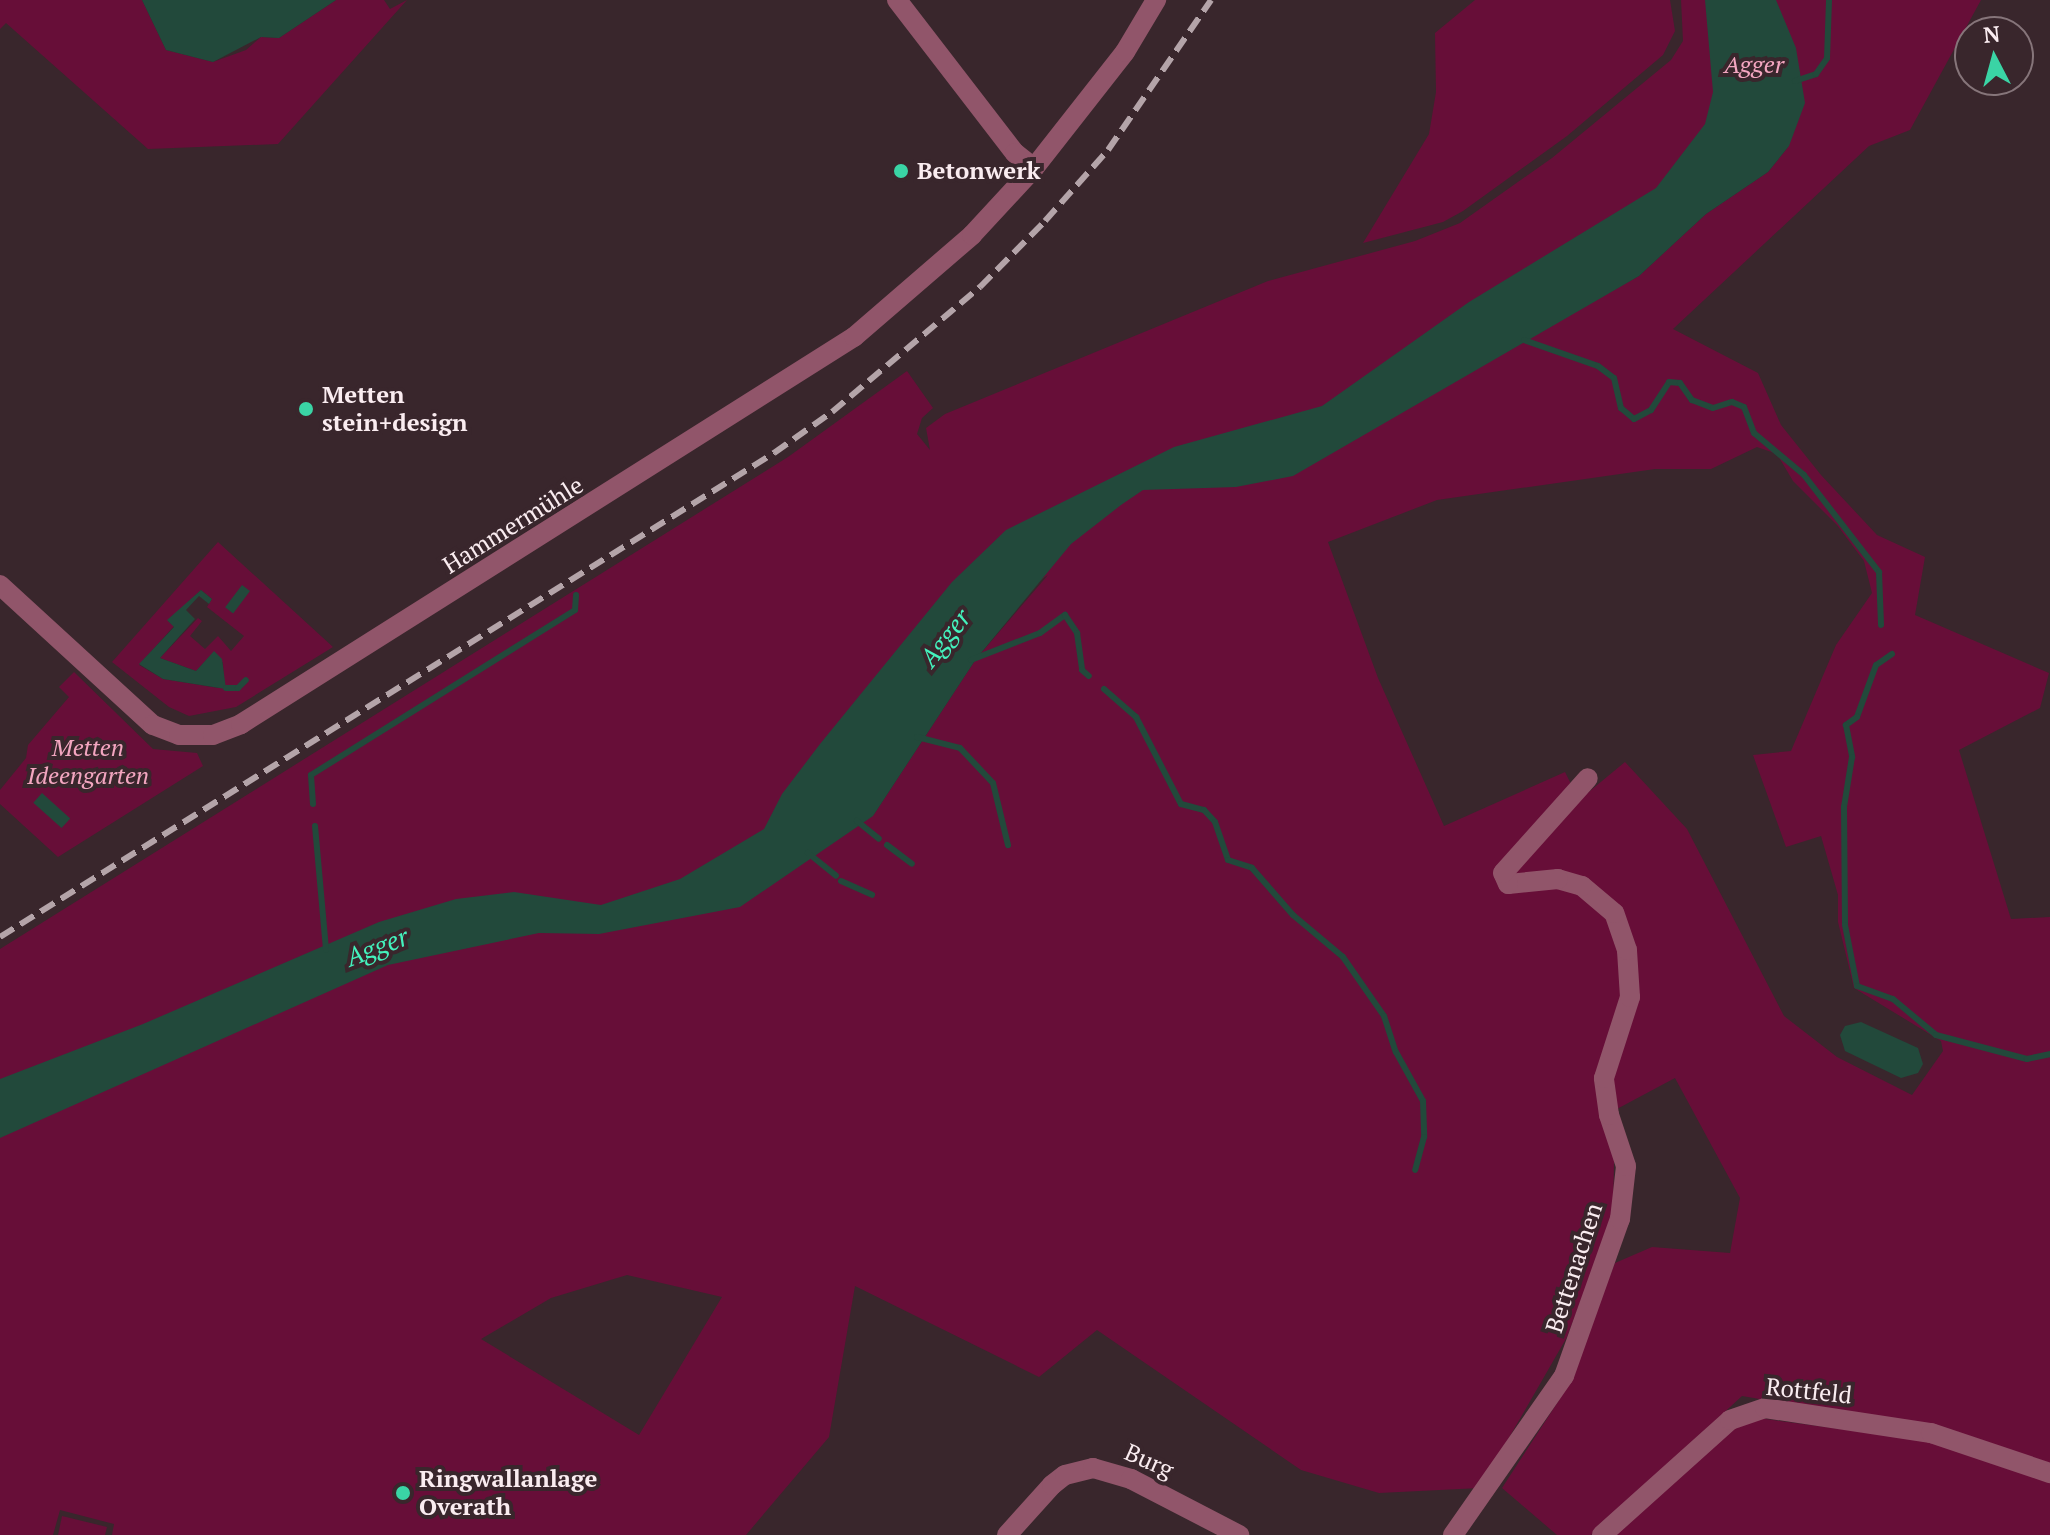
<!DOCTYPE html>
<html>
<head>
<meta charset="utf-8">
<style>
	body { margin:0 }
	#map { position:relative; width:2050px; height:1535px; overflow:hidden; background:#39262c; font-family:"PT Serif",serif }
	div>[style] { position:absolute }
	.green>* { inset:0; background:#670e38 }
	.water>* { inset:0; background:#22493b; transform-origin:0 0 }
	.stream>* { height:6px; margin:-3px; padding:0 3px; transform-origin:3px; border-radius:3px; background:#22493b }
	.minor>* { height:20px; margin:-10px; padding:0 10px; transform-origin:10px; border-radius:10px; background:#91556a }
	.rail>* { height:6px; margin-top:-3px; transform-origin:0; background:repeating-linear-gradient(90deg,#b4a4a9 0 16px,transparent 0 24px) }
	.dots>* { width:22px; height:22px; translate:-50% -50%; box-sizing:border-box; border:4px solid #39262c; border-radius:50% }
	span { translate:-50% -50%; white-space:nowrap; text-align:center; line-height:1.15; -webkit-text-stroke:8px #39262c; paint-order:stroke }
	.park-label { font-size:24px; color:#f3a6c0; font-style:italic }
	.poi-label { font-size:24px; color:#faecf0; font-weight:700 }
	.left { translate:0 -50%; text-align:left }
	.street-label { font-size:24px; color:#faecf0 }
	.water-label { font-size:26px; color:#44f2bd; font-style:italic }
	.north { position:absolute; left:1954px; top:16px; width:80px; height:80px; box-sizing:border-box; background:#39262c; border:2px solid #86757a; border-radius:50%; rotate:354deg; font-size:22px; font-weight:700; line-height:32px; text-align:center; color:#faecf0 }
	.north::after { content:''; display:block; margin:auto; width:28px; height:36px; background:#3ad4a5; clip-path:polygon(50% 0,100% 100%,50% 72%,0 100%) }
</style>
</head>
<body>
<div id="map">
	<div class="green">
		<i style="clip-path:polygon(0 0,142px 0,166px 50px,213px 62px,246px 50px,261px 37px,279px 38px,336px 0,384px 0,390px 9px,407px 0,278px 144px,148px 149px,6px 23px,0 29px)"></i>
		<i style="clip-path:polygon(1475px 0,1670px 0,1675px 31px,1663px 55px,1567px 136px,1463px 211px,1443px 222px,1363px 243px,1429px 134px,1436px 92px,1435px 33px)"></i>
		<i style="clip-path:polygon(evenodd,1681px 0,1981px 0,1910px 130px,1869px 146px,1673px 329px,1758px 373px,1781px 425px,1821px 475px,1877px 535px,1925px 557px,1915px 615px,2049px 673px,2040px 708px,1959px 750px,2011px 919px,2050px 917px,2050px 1467px,1933px 1429px,1742px 1396px,1591px 1535px,1557px 1535px,1502px 1488px,1561px 1397px,1615px 1263px,1652px 1247px,1730px 1253px,1740px 1198px,1675px 1078px,1615px 1110px,1613px 1215px,1567px 1337px,1480px 1488px,1379px 1493px,1301px 1470px,1097px 1330px,1039px 1377px,855px 1286px,829px 1437px,746px 1535px,112px 1535px,114px 1524px,60px 1510px,53px 1535px,0 1535px,0 949px,788px 457px,907px 371px,933px 408px,922px 418px,917px 434px,930px 450px,926px 428px,945px 414px,1268px 281px,1415px 241px,1460px 223px,1552px 158px,1671px 60px,1683px 41px,1681px 0,1789px 146px,1768px 172px,1706px 214px,1639px 276px,1599px 298px,1789px 146px,1681px 0,1757px 447px,1777px 454px,1793px 481px,1837px 525px,1864px 561px,1872px 593px,1836px 645px,1791px 751px,1753px 755px,1786px 847px,1821px 836px,1838px 895px,1838px 922px,1854px 988px,1941px 1041px,1943px 1051px,1912px 1095px,1837px 1057px,1784px 1016px,1687px 829px,1625px 762px,1579px 800px,1565px 772px,1444px 826px,1378px 678px,1328px 542px,1437px 500px,1655px 469px,1711px 469px,1757px 447px,1681px 0,1048px 575px,976px 659px,873px 816px,987px 614px,1048px 575px,1681px 0,627px 1275px,722px 1297px,639px 1435px,481px 1339px,551px 1298px,627px 1275px)"></i>
		<i style="clip-path:polygon(evenodd,218px 542px,333px 647px,236px 707px,189px 716px,169px 707px,112px 662px,218px 542px,201px 590px,212px 599px,207px 607px,244px 636px,231px 651px,218px 636px,205px 649px,190px 636px,202px 621px,198px 618px,160px 658px,196px 671px,214px 652px,223px 663px,224px 684px,218px 688px,163px 679px,139px 665px,174px 626px,168px 621px,201px 590px)"></i>
		<i style="clip-path:polygon(74px 672px,153px 749px,197px 753px,203px 766px,58px 857px,0 804px,0 790px,26px 758px,28px 745px,69px 697px,59px 687px)"></i>
		<i style="clip-path:polygon(1758px 1418px,1931px 1441px,2050px 1479px,2050px 1535px,1615px 1535px,1737px 1424px)"></i>
		<i style="clip-path:polygon(62px 1516px,107px 1527px,105px 1535px,58px 1535px)"></i>
	</div>
	<div class="water">
		<i style="clip-path:polygon(142px 0,336px 0,279px 38px,261px 37px,213px 62px,166px 50px)"></i>
		<i style="clip-path:polygon(1705px 0,1776px 0,1796px 48px,1805px 103px,1789px 146px,1768px 172px,1706px 214px,1639px 276px,1293px 476px,1236px 487px,1143px 490px,1121px 505px,1071px 544px,976px 659px,873px 816px,740px 907px,599px 934px,539px 933px,388px 965px,0 1138px,0 1079px,143px 1024px,379px 922px,456px 899px,514px 892px,601px 905px,680px 879px,764px 829px,782px 794px,820px 744px,952px 582px,1006px 530px,1174px 447px,1322px 406px,1469px 302px,1656px 188px,1705px 124px,1713px 92px)"></i>
		<i style="left:242px;top:585px;width:10px;height:28px;rotate:37deg"></i>
		<i style="clip-path:polygon(201px 590px,212px 599px,209px 604px,199px 596px,186px 610px,195px 619px,160px 658px,196px 671px,214px 651px,222px 659px,226px 689px,163px 679px,139px 664px,174px 627px,167px 620px)"></i>
		<i style="left:42px;top:793px;width:38px;height:13px;rotate:42deg"></i>
		<i style="clip-path:polygon(1861px 1022px,1918px 1048px,1923px 1064px,1918px 1073px,1901px 1078px,1845px 1051px,1840px 1035px,1845px 1026px)"></i>
	</div>
	<div class="stream">
		<i style="left:1795px;top:81px;width:22px;rotate:-18deg"></i>
		<i style="left:1816px;top:74px;width:19px;rotate:-55deg"></i>
		<i style="left:1827px;top:58px;width:58px;rotate:-88deg"></i>
		<i style="left:1524px;top:340px;width:78px;rotate:19.4deg"></i>
		<i style="left:1598px;top:366px;width:20px;rotate:37deg"></i>
		<i style="left:1614px;top:378px;width:31px;rotate:77deg"></i>
		<i style="left:1621px;top:408px;width:17px;rotate:40deg"></i>
		<i style="left:1634px;top:419px;width:19px;rotate:-28deg"></i>
		<i style="left:1651px;top:410px;width:33px;rotate:-57deg"></i>
		<i style="left:1669px;top:382px;width:11px;rotate:5deg"></i>
		<i style="left:1680px;top:383px;width:21px;rotate:55deg"></i>
		<i style="left:1692px;top:400px;width:22px;rotate:21deg"></i>
		<i style="left:1713px;top:408px;width:20px;rotate:-18deg"></i>
		<i style="left:1732px;top:402px;width:13px;rotate:23deg"></i>
		<i style="left:1744px;top:407px;width:28px;rotate:69deg"></i>
		<i style="left:1754px;top:433px;width:65px;rotate:40deg"></i>
		<i style="left:1804px;top:475px;width:123px;rotate:52.3deg"></i>
		<i style="left:1879px;top:572px;width:53px;rotate:87.8deg"></i>
		<i style="left:1892px;top:654px;width:19px;rotate:145deg"></i>
		<i style="left:1876px;top:665px;width:55px;rotate:110.1deg"></i>
		<i style="left:1857px;top:717px;width:14px;rotate:144deg"></i>
		<i style="left:1846px;top:725px;width:33px;rotate:79deg"></i>
		<i style="left:1852px;top:757px;width:51px;rotate:99.1deg"></i>
		<i style="left:1844px;top:807px;width:118px;rotate:89.5deg"></i>
		<i style="left:1845px;top:925px;width:62px;rotate:78.9deg"></i>
		<i style="left:1857px;top:986px;width:38px;rotate:20deg"></i>
		<i style="left:1893px;top:999px;width:56px;rotate:39.9deg"></i>
		<i style="left:1936px;top:1035px;width:94px;rotate:14.8deg"></i>
		<i style="left:2027px;top:1059px;width:24px;rotate:-12deg"></i>
		<i style="left:971px;top:660px;width:74px;rotate:-21.4deg"></i>
		<i style="left:1040px;top:633px;width:31px;rotate:-36deg"></i>
		<i style="left:1065px;top:615px;width:22px;rotate:56deg"></i>
		<i style="left:1077px;top:633px;width:37px;rotate:82deg"></i>
		<i style="left:1082px;top:670px;width:9px;rotate:41deg"></i>
		<i style="left:226px;top:688px;width:12px"></i>
		<i style="left:238px;top:688px;width:11px;rotate:-45deg"></i>
		<i style="left:1104px;top:689px;width:43px;rotate:41.2deg"></i>
		<i style="left:1136px;top:717px;width:98px;rotate:62.7deg"></i>
		<i style="left:1181px;top:804px;width:24px;rotate:15deg"></i>
		<i style="left:1204px;top:810px;width:16px;rotate:47deg"></i>
		<i style="left:1215px;top:822px;width:40px;rotate:71.1deg"></i>
		<i style="left:1228px;top:860px;width:25px;rotate:18deg"></i>
		<i style="left:1252px;top:868px;width:62px;rotate:48.9deg"></i>
		<i style="left:1293px;top:915px;width:65px;rotate:40deg"></i>
		<i style="left:1343px;top:957px;width:72px;rotate:55.2deg"></i>
		<i style="left:1384px;top:1016px;width:38px;rotate:72deg"></i>
		<i style="left:1396px;top:1052px;width:56px;rotate:61.1deg"></i>
		<i style="left:1423px;top:1101px;width:36px;rotate:88deg"></i>
		<i style="left:1424px;top:1137px;width:34px;rotate:105deg"></i>
		<i style="left:917px;top:737px;width:44px;rotate:14.3deg"></i>
		<i style="left:960px;top:748px;width:48px;rotate:46.7deg"></i>
		<i style="left:993px;top:783px;width:64px;rotate:76.4deg"></i>
		<i style="left:313px;top:804px;width:29px;rotate:-94deg"></i>
		<i style="left:311px;top:775px;width:311px;rotate:-32deg"></i>
		<i style="left:575px;top:610px;width:15px;rotate:-86deg"></i>
		<i style="left:857px;top:821px;width:28px;rotate:39deg"></i>
		<i style="left:315px;top:826px;width:124px;rotate:84.9deg"></i>
		<i style="left:887px;top:845px;width:31px;rotate:37deg"></i>
		<i style="left:808px;top:853px;width:36px;rotate:39deg"></i>
		<i style="left:841px;top:881px;width:34px;rotate:24deg"></i>
	</div>
	<div class="minor">
		<i style="left:897px;top:0;width:193px;rotate:52.4deg"></i>
		<i style="left:1015px;top:153px;width:24px;rotate:38deg"></i>
		<i style="left:0;top:585px;width:207px;rotate:42.5deg"></i>
		<i style="left:153px;top:725px;width:28px;rotate:21deg"></i>
		<i style="left:179px;top:735px;width:34px"></i>
		<i style="left:213px;top:735px;width:30px;rotate:-21deg"></i>
		<i style="left:241px;top:724px;width:725px;rotate:-32.27deg"></i>
		<i style="left:854px;top:337px;width:156px;rotate:-40.8deg"></i>
		<i style="left:972px;top:235px;width:91px;rotate:-47.2deg"></i>
		<i style="left:1034px;top:168px;width:147px;rotate:-51.9deg"></i>
		<i style="left:1125px;top:52px;width:61px;rotate:-59.2deg"></i>
		<i style="left:1007px;top:1535px;width:67px;rotate:-48deg"></i>
		<i style="left:1052px;top:1485px;width:16px;rotate:-38deg"></i>
		<i style="left:1065px;top:1475px;width:29px;rotate:-14deg"></i>
		<i style="left:1093px;top:1468px;width:40px;rotate:16deg"></i>
		<i style="left:1131px;top:1479px;width:122px;rotate:27.4deg"></i>
		<i style="left:1453px;top:1535px;width:194px;rotate:-55.1deg"></i>
		<i style="left:1564px;top:1376px;width:167px;rotate:-70.4deg"></i>
		<i style="left:1620px;top:1219px;width:53px;rotate:-83.5deg"></i>
		<i style="left:1626px;top:1166px;width:54px;rotate:-108.4deg"></i>
		<i style="left:1609px;top:1115px;width:37px;rotate:-98deg"></i>
		<i style="left:1604px;top:1078px;width:85px;rotate:-72.2deg"></i>
		<i style="left:1630px;top:997px;width:47px;rotate:-93.7deg"></i>
		<i style="left:1627px;top:950px;width:39px;rotate:-109deg"></i>
		<i style="left:1614px;top:913px;width:42px;rotate:-139.8deg"></i>
		<i style="left:1582px;top:886px;width:25px;rotate:-164deg"></i>
		<i style="left:1558px;top:879px;width:50px;rotate:174.3deg"></i>
		<i style="left:1508px;top:884px;width:12px;rotate:-114deg"></i>
		<i style="left:1503px;top:873px;width:127px;rotate:-48.2deg"></i>
		<i style="left:1602px;top:1535px;width:172px;rotate:-41.9deg"></i>
		<i style="left:1730px;top:1420px;width:37px;rotate:-19deg"></i>
		<i style="left:1765px;top:1408px;width:168px;rotate:8.6deg"></i>
		<i style="left:1931px;top:1433px;width:126px;rotate:18.6deg"></i>
	</div>
	<div class="rail">
		<i style="left:0;top:937px;width:913px;rotate:-32.02deg"></i>
		<i style="left:774px;top:453px;width:71px;rotate:-35.3deg"></i>
		<i style="left:832px;top:412px;width:194px;rotate:-40.2deg"></i>
		<i style="left:980px;top:287px;width:93px;rotate:-45.4deg"></i>
		<i style="left:1045px;top:221px;width:95px;rotate:-48.4deg"></i>
		<i style="left:1108px;top:150px;width:182px;rotate:-55.5deg"></i>
	</div>
	<div class="dots">
		<i style="left:901px;top:171px;background:#3ad4a5"></i>
		<i style="left:306px;top:409px;background:#3ad4a5"></i>
		<i style="left:403px;top:1493px;background:#3ad4a5"></i>
	</div>
	<div class="park-label">
		<span style="left:1754px;top:65px">Agger</span>
		<span style="left:88px;top:762px">Metten<br>Ideengarten</span>
	</div>
	<div class="poi-label">
		<span class="left" style="left:917px;top:171px">Betonwerk</span>
		<span class="left" style="left:322px;top:409px">Metten<br>stein+design</span>
		<span class="left" style="left:419px;top:1493px">Ringwallanlage<br>Overath</span>
	</div>
	<div class="street-label">
		<span style="left:513px;top:525px;rotate:-32deg">Hammermühle</span>
		<span style="left:1574px;top:1268px;rotate:-72deg">Bettenachen</span>
		<span style="left:1809px;top:1391px;rotate:6deg">Rottfeld</span>
		<span style="left:1149px;top:1461px;rotate:24deg">Burg</span>
	</div>
	<div class="water-label">
		<span style="left:945px;top:638px;rotate:-52deg">Agger</span>
		<span style="left:377px;top:947px;rotate:-21deg">Agger</span>
	</div>
	<div class="north">N</div>
</div>
</body>
</html>
